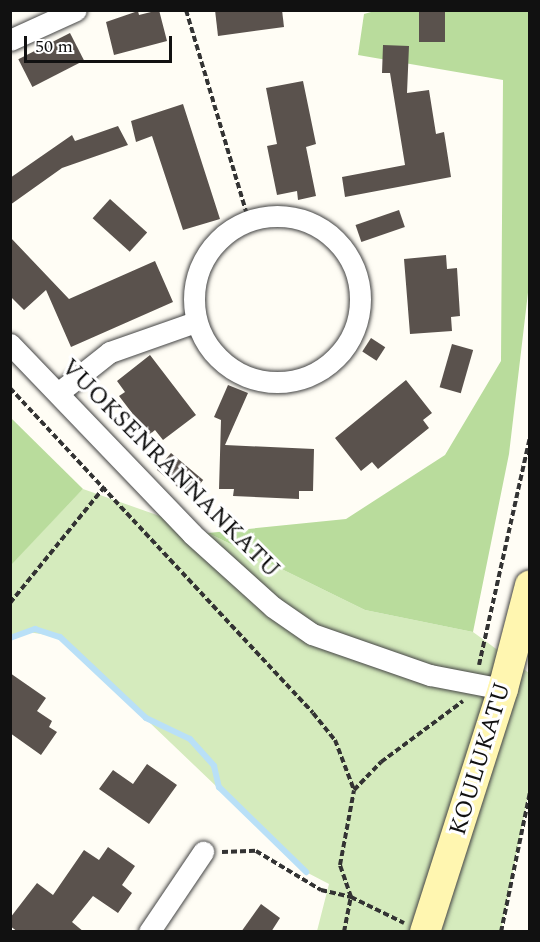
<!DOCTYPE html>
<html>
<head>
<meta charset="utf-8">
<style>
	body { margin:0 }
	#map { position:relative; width:540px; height:942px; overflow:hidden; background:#fffdf5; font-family:Spectral,serif }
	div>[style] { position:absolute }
	.green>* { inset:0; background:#d5ebbd }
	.forest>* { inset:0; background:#b9dc9c }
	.stream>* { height:6px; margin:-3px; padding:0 3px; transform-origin:3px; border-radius:3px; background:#b9e0f7 }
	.building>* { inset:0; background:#5a524d; transform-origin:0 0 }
	.path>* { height:4px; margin-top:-2px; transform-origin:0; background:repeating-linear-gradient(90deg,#333 0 6px,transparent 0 9px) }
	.roads { filter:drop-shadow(0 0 2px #444) drop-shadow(0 0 2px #444) }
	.street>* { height:21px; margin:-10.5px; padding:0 10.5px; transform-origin:10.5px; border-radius:10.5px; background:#fff }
	.street>.ring { margin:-10.5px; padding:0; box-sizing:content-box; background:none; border:21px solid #fff; border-radius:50% }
	.secondary>* { height:30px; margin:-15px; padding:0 15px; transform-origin:15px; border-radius:15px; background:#fff6b0 }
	span { translate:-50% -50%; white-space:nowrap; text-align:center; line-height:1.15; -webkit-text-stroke:6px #fff; paint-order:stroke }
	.street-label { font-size:24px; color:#111 }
	.frame { position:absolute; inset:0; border:12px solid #111; pointer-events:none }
	.scale { position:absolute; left:24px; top:36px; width:148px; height:27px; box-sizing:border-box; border:3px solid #111; border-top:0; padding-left:8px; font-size:18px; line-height:21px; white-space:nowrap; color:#111; -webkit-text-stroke:4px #fff; paint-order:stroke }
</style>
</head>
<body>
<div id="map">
	<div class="green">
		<i style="clip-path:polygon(83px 489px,208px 533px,365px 610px,473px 632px,529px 673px,529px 792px,501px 931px,317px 931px,329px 884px,306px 872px,60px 637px,28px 632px,11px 637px,10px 565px)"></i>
	</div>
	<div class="forest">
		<i style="clip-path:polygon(378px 10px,529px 11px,529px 284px,509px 454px,473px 632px,365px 610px,208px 533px,346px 519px,445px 455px,501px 361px,503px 80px,358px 55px,364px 14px)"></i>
		<i style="clip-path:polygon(10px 417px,83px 489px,11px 565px,10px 565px)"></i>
	</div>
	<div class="stream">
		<i style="left:10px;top:638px;width:27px;rotate:-20deg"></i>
		<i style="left:35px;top:629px;width:26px;rotate:18deg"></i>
		<i style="left:60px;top:637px;width:118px;rotate:43.3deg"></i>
		<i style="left:146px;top:718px;width:49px;rotate:25.5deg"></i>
		<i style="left:190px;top:739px;width:36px;rotate:48deg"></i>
		<i style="left:214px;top:766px;width:22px;rotate:77deg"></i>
		<i style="left:219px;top:787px;width:122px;rotate:44.3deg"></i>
	</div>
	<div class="building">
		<i style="clip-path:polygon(159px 10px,167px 41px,114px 55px,106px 22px,138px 11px,139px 15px)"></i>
		<i style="clip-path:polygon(215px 10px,282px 10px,284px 27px,218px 36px)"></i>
		<i style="left:419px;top:10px;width:26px;height:32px"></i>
		<i style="left:70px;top:33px;width:31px;height:58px;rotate:63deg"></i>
		<i style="clip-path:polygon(383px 45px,409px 46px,407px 93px,429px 90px,436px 134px,444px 132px,451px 177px,345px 197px,342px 177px,405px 165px,390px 73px,382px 73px)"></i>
		<i style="clip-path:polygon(303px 81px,316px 144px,306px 147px,316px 196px,298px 200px,297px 191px,277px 195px,267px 146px,277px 144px,266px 88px)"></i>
		<i style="clip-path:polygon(183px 104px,220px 219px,183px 230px,152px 136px,136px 142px,131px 121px)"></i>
		<i style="clip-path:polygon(118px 126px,128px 145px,62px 168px,10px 205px,10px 178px,72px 135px,75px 141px)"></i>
		<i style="left:110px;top:199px;width:50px;height:26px;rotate:42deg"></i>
		<i style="left:399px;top:210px;width:18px;height:46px;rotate:71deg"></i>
		<i style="clip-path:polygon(10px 237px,69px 299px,155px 261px,173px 302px,71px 347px,46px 290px,24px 310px,10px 296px)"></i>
		<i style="clip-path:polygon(446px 255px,447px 269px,457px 268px,460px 316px,451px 317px,452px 331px,410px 334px,404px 259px)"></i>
		<i style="left:371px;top:338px;width:17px;height:16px;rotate:33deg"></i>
		<i style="left:452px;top:344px;width:22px;height:45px;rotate:16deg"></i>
		<i style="clip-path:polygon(150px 355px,196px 415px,163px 440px,155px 430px,149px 435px,119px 396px,125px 392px,117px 381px)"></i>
		<i style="clip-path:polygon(406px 380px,432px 413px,423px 420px,429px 428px,378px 469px,372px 462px,361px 471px,335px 438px)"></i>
		<i style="clip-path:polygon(228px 385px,248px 393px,225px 445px,314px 449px,313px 491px,299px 491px,299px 499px,233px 496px,234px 489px,219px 489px,221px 420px,214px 417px)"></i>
		<i style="left:171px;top:453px;width:42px;height:22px;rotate:40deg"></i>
		<i style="clip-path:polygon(10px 673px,46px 698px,37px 711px,52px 721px,49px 727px,57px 732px,41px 755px,10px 733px)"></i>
		<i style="clip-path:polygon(147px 764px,177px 785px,149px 824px,99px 789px,113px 770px,133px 784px)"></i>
		<i style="clip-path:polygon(108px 847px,135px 866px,122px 885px,132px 893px,118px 913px,93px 896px,72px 922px,84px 932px,18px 932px,10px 926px,10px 918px,37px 883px,53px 895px,84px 850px,99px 860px)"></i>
		<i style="clip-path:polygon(261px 904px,280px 918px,271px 932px,241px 932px)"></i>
	</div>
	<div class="path">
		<i style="left:186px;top:10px;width:220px;rotate:73.4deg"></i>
		<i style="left:10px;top:388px;width:444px;rotate:47deg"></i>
		<i style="left:313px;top:713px;width:35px;rotate:51deg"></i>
		<i style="left:335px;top:740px;width:53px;rotate:69.2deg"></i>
		<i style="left:10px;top:603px;width:151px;rotate:-50.9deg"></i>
		<i style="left:479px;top:665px;width:235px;rotate:-77.4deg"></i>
		<i style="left:222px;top:852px;width:34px;rotate:-2deg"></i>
		<i style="left:256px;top:851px;width:76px;rotate:31deg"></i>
		<i style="left:321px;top:890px;width:31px;rotate:13deg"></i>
		<i style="left:351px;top:897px;width:59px;rotate:26.1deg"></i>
		<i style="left:344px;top:932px;width:36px;rotate:-79deg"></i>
		<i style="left:351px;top:897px;width:34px;rotate:-109deg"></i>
		<i style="left:340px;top:865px;width:76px;rotate:-79.4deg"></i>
		<i style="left:354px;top:790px;width:39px;rotate:-46deg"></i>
		<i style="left:381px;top:762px;width:102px;rotate:-36.6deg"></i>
		<i style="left:501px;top:932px;width:143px;rotate:-78.3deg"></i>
	</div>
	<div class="roads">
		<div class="street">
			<i style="left:10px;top:40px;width:72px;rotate:-24.4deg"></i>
			<i class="ring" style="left:194px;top:216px;width:145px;height:145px"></i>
			<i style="left:10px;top:344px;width:263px;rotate:46.2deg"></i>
			<i style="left:192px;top:534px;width:109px;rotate:42deg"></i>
			<i style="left:273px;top:607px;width:47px;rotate:34.7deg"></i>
			<i style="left:312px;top:634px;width:125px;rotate:19.2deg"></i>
			<i style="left:430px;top:675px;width:74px;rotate:10.9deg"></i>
			<i style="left:58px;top:393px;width:66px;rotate:-38.3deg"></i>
			<i style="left:110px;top:352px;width:90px;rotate:-19.4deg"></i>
			<i style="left:149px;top:932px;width:97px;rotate:-56deg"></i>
		</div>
		<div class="secondary">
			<i style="left:425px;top:932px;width:255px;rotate:-72.2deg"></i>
			<i style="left:503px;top:689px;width:107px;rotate:-75.4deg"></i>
		</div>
	</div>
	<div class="street-label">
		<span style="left:170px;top:469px;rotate:45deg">VUOKSENRANNANKATU</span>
		<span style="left:481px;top:759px;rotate:-73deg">KOULUKATU</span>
	</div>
	<div class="frame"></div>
	<div class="scale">50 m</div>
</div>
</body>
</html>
